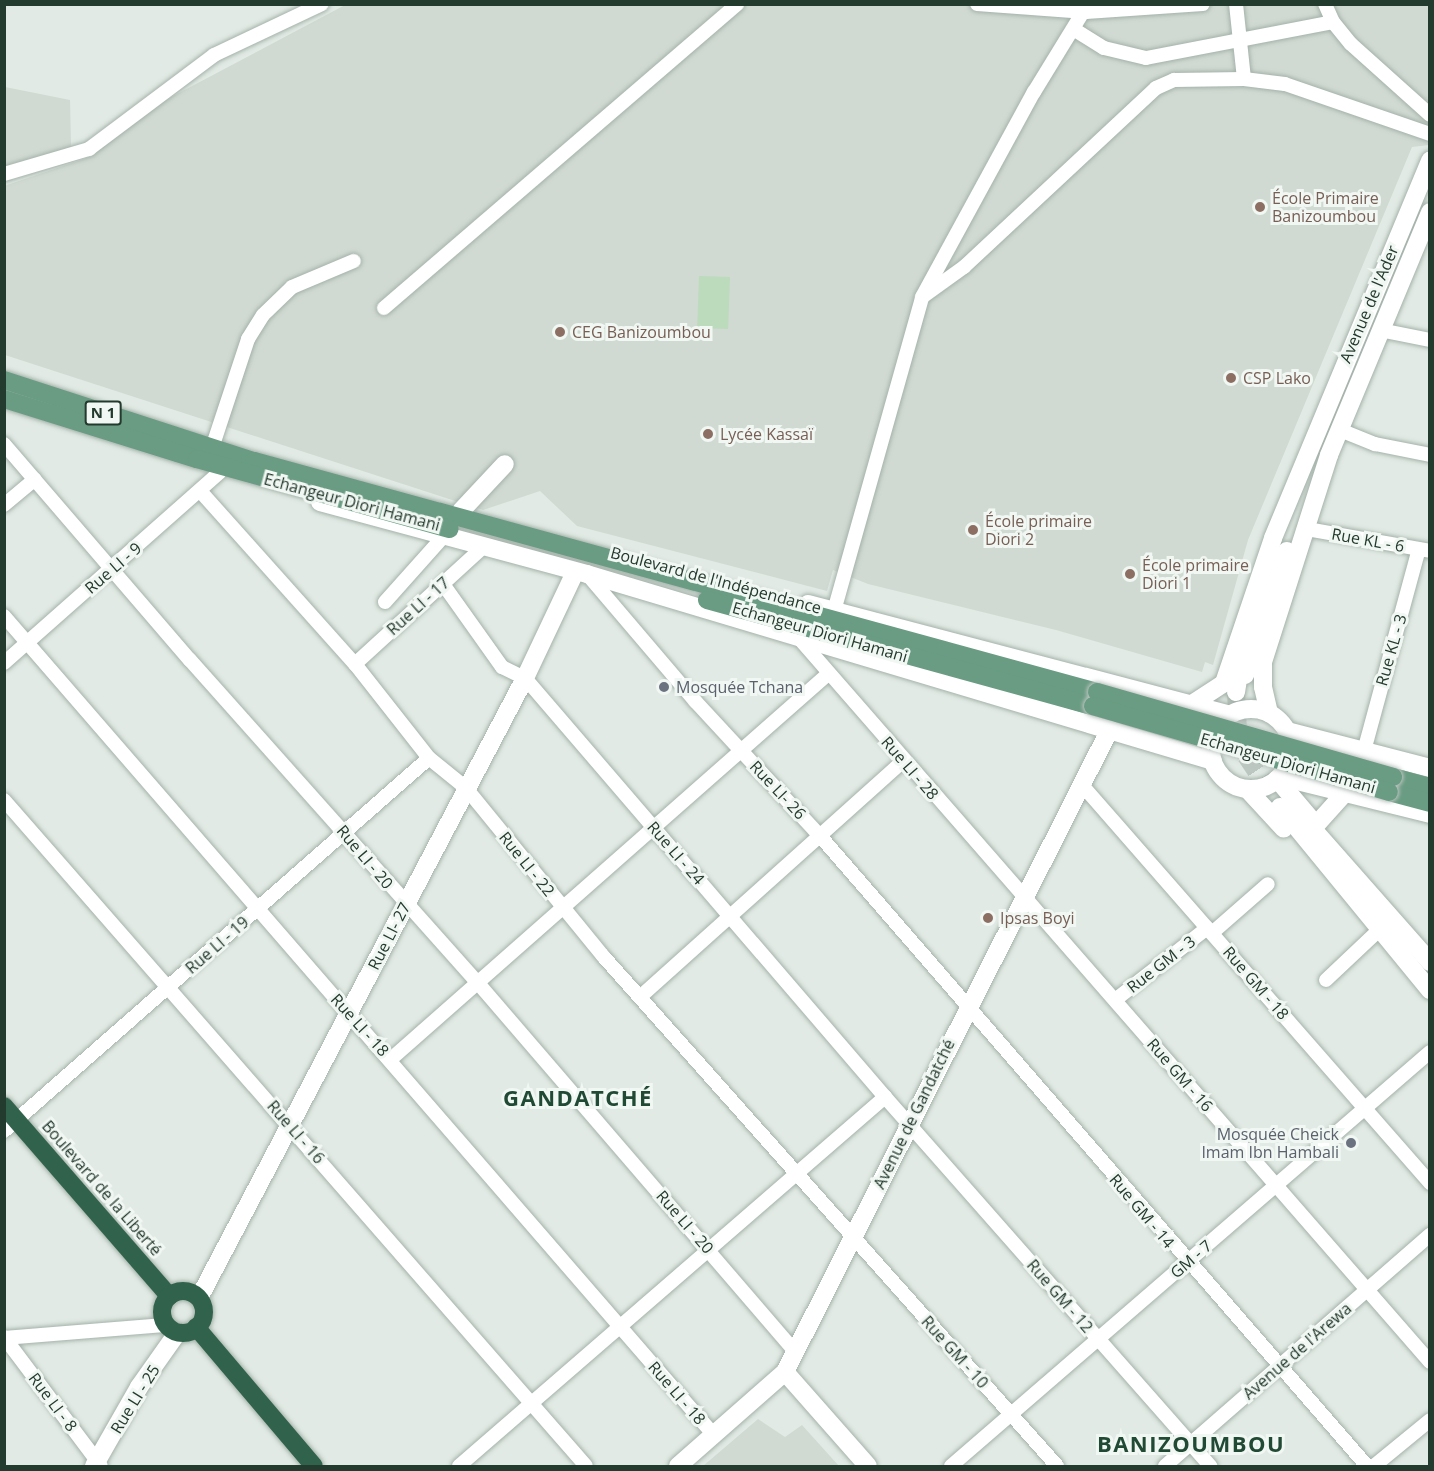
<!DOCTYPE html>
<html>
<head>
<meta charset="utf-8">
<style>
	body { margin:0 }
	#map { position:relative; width:1434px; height:1471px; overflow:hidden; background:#e1eae4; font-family:"Open Sans",sans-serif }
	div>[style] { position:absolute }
	.built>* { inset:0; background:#d0dad2 }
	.green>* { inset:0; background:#bcdabc; transform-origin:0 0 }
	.secondary-tunnel>* { height:18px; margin-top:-9px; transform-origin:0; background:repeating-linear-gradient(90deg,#bbc7c0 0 18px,transparent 0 27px) }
	.roads { filter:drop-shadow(0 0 2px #a4b2aa) drop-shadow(0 0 2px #a4b2aa) }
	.street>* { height:14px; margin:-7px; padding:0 7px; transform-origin:7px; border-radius:7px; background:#fff }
	.secondary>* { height:18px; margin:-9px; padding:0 9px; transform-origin:9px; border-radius:9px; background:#fff }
	.secondary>.ring { margin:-9px; padding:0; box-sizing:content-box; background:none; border:18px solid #fff; border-radius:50% }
	.primary>* { height:18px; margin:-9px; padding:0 9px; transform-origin:9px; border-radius:9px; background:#699c82 }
	.highway>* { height:18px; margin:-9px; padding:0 9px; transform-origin:9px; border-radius:9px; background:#31634c }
	.highway>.ring { margin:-9px; padding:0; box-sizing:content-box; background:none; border:18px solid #31634c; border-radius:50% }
	.bridges { filter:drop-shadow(0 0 2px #bdc4c0) drop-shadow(0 0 2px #bdc4c0) }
	.primary-bridge>* { height:18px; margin:-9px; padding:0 9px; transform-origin:9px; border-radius:9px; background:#699c82 }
	.dots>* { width:16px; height:16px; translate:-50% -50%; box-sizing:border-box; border:3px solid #f1f7f3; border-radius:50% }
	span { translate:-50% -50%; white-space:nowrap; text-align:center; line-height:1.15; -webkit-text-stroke:6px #f1f7f3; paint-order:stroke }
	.shield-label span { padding:2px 4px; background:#f1f7f3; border:2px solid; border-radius:4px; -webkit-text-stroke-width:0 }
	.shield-label { font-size:15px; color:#233a2e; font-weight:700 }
	.education-label { font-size:16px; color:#785e54 }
	.left { translate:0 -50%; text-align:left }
	.street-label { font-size:16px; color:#233a2e }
	.worship-label { font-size:16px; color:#5b616d }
	.right { translate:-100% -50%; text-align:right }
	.district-label { font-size:22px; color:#214a35; font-weight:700; letter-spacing:1.5px }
	.frame { position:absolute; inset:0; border:6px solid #233a2e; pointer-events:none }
</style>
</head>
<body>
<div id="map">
	<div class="built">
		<i style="clip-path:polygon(345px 5px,1429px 5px,1429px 145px,1412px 147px,1248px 540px,1213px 665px,1205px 662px,1202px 672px,1056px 630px,868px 584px,833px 570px,827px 591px,577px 526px,540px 491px,483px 510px,5px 355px,4px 186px,87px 158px,160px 103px)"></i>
		<i style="clip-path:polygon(5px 87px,70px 100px,71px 147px,5px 166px)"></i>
		<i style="clip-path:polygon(758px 1419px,785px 1437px,802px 1425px,839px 1466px,703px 1466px)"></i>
	</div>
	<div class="green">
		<i style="left:699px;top:276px;width:31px;height:52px;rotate:2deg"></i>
	</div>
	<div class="secondary-tunnel">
		<i style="left:1236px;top:692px;width:36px;rotate:87deg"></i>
		<i style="left:1238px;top:728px;width:29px;rotate:74deg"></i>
		<i style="left:1246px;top:756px;width:61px;rotate:56.3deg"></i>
	</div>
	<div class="roads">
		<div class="street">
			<i style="left:977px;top:4px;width:109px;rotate:4.2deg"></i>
			<i style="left:1086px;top:12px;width:117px;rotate:-3.9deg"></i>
			<i style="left:1236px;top:4px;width:75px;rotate:83.9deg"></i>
			<i style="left:1325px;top:4px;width:20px;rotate:66deg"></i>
			<i style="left:1333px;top:22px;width:28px;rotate:51deg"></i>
			<i style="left:1351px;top:44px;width:106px;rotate:41.9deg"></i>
			<i style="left:1075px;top:30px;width:34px;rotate:32deg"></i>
			<i style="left:1104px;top:48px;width:43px;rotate:13.4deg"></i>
			<i style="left:1146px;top:58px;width:190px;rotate:-10.9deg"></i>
			<i style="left:4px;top:174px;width:89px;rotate:-16.4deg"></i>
			<i style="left:89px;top:149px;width:156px;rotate:-36.9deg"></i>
			<i style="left:214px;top:55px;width:119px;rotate:-25.3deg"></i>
			<i style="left:925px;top:295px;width:48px;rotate:-35.7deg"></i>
			<i style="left:964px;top:267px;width:262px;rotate:-43deg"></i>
			<i style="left:1156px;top:88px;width:20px;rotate:-24deg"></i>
			<i style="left:1174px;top:80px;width:70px;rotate:-0.8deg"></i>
			<i style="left:1244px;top:79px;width:41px;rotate:7deg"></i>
			<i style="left:1285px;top:84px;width:153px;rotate:19deg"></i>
			<i style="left:384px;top:308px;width:466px;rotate:-40.7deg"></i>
			<i style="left:1380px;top:330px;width:51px;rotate:11.3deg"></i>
			<i style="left:1340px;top:430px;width:38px;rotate:22deg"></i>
			<i style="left:1375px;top:444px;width:56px;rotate:11.3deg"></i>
			<i style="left:4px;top:444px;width:285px;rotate:49.3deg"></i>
			<i style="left:190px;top:660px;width:433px;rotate:48.3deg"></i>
			<i style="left:478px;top:983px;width:486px;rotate:49.3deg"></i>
			<i style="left:213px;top:445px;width:112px;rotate:-71.7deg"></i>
			<i style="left:248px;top:339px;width:28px;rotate:-58deg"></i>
			<i style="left:263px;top:315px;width:40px;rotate:-44deg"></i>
			<i style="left:292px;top:287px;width:67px;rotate:-22.8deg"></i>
			<i style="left:201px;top:492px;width:231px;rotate:48.2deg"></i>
			<i style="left:355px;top:664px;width:120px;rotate:51.8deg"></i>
			<i style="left:429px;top:758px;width:48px;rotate:39deg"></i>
			<i style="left:466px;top:788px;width:217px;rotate:50.8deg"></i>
			<i style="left:603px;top:956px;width:683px;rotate:48.32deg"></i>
			<i style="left:4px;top:505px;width:40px;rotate:-40deg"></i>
			<i style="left:1307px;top:529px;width:125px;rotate:10.1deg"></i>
			<i style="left:587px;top:574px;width:167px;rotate:49.6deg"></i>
			<i style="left:695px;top:701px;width:185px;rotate:47.2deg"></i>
			<i style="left:821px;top:837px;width:833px;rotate:49.04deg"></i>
			<i style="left:443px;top:584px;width:102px;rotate:54.6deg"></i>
			<i style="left:502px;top:667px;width:25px;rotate:26deg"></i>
			<i style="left:525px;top:678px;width:552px;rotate:49.33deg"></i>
			<i style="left:885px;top:1097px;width:492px;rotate:48.6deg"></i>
			<i style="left:385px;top:602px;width:86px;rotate:-48.3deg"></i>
			<i style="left:834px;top:611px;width:326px;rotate:-74.3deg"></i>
			<i style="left:922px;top:297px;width:234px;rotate:-61.4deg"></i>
			<i style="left:1034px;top:92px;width:103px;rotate:-58.5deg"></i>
			<i style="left:4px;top:616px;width:1084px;rotate:49.08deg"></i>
			<i style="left:797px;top:636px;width:963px;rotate:48.91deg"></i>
			<i style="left:4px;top:663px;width:288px;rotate:-41.5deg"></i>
			<i style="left:355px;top:664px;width:172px;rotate:-42.4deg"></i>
			<i style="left:1364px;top:751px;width:209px;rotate:-74.8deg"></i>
			<i style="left:1082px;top:785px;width:529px;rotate:48.83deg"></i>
			<i style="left:4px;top:800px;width:884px;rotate:48.85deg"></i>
			<i style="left:1212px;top:933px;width:74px;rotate:-41.2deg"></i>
			<i style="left:1326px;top:980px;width:73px;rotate:-43.3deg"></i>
			<i style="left:640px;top:997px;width:353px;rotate:-41.9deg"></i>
			<i style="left:1115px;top:1000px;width:117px;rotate:-38deg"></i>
			<i style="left:391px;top:1059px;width:582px;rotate:-41.38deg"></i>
			<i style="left:4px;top:1131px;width:565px;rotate:-41.27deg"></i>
			<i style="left:4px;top:1337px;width:161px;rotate:53.1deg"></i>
			<i style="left:4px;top:1338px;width:164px;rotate:-4.6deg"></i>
			<i style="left:459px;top:1466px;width:564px;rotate:-40.9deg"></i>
			<i style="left:951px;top:1466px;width:633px;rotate:-40.84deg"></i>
			<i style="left:1165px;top:1466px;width:352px;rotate:-41.1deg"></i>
			<i style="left:1374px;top:1466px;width:72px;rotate:-39.4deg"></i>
		</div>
		<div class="secondary">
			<i style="left:320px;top:502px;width:277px;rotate:15.1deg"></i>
			<i style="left:587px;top:574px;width:653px;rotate:16.63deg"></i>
			<i style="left:461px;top:511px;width:64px;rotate:-46.9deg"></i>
			<i style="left:808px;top:604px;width:436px;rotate:14.7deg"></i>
			<i style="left:1245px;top:675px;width:131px;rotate:-71.3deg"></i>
			<i style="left:1236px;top:692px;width:31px;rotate:-81deg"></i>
			<i style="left:1192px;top:704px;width:38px;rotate:-33deg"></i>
			<i style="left:1224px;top:683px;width:153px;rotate:-71.3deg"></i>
			<i style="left:1273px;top:538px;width:409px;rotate:-67.4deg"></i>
			<i class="ring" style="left:1211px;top:709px;width:62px;height:62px"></i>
			<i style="left:1269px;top:713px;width:27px;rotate:-103deg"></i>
			<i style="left:1263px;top:687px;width:25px;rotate:-90deg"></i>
			<i style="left:1263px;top:662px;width:217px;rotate:-72.3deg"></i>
			<i style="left:1329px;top:455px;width:263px;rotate:-67.4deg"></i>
			<i style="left:1287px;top:731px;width:148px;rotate:14.5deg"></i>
			<i style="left:1281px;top:777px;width:154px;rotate:13.9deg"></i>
			<i style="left:1277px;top:779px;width:59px;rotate:49.8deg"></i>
			<i style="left:1247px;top:789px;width:54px;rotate:47.2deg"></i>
			<i style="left:1280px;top:807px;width:237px;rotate:50.7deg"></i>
			<i style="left:1304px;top:819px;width:191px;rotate:48.6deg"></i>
			<i style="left:1316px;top:825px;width:40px;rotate:-48deg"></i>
			<i style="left:199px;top:1298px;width:700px;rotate:-62.26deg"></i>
			<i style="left:525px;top:678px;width:117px;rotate:-64.7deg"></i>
			<i style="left:785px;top:1372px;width:125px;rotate:48.6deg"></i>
			<i style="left:94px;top:1466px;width:91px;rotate:-60.3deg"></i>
			<i style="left:139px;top:1387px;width:67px;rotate:-54.7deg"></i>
			<i style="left:678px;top:1466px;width:142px;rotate:-41.3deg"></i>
			<i style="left:785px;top:1372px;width:720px;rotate:-63.19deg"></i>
		</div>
		<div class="primary">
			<i style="left:4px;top:380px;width:263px;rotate:18deg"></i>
			<i style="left:254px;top:461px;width:874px;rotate:15.32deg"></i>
			<i style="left:4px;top:399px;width:202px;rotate:17.3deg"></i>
			<i style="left:197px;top:459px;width:262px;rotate:15.5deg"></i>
			<i style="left:707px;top:600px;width:400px;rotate:15.4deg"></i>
			<i style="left:1393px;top:777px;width:38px;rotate:15deg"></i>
			<i style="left:1389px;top:792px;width:42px;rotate:15deg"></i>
		</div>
		<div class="highway">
			<i style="left:4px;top:1106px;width:252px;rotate:49deg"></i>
			<i class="ring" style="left:162px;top:1291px;width:24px;height:24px"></i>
			<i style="left:196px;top:1327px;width:182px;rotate:49.7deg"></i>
		</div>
	</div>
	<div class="bridges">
		<div class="primary-bridge">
			<i style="left:1097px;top:692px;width:308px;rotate:16deg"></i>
			<i style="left:1093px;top:706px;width:308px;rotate:16.2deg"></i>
		</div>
	</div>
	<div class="dots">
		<i style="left:1260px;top:207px;background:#8d6e63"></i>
		<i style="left:560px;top:332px;background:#8d6e63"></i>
		<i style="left:1231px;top:378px;background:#8d6e63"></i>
		<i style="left:708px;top:434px;background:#8d6e63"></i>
		<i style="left:973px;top:530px;background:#8d6e63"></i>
		<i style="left:1130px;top:574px;background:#8d6e63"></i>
		<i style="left:664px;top:687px;background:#6b7280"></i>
		<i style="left:988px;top:918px;background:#8d6e63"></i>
		<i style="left:1351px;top:1143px;background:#6b7280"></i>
	</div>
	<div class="shield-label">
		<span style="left:103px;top:413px">N 1</span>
	</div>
	<div class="education-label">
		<span class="left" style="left:1272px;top:207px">École Primaire<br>Banizoumbou</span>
		<span class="left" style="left:572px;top:332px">CEG Banizoumbou</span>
		<span class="left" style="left:1243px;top:378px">CSP Lako</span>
		<span class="left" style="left:720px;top:434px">Lycée Kassaï</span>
		<span class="left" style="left:985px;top:530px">École primaire<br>Diori 2</span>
		<span class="left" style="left:1142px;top:574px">École primaire<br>Diori 1</span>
		<span class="left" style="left:1000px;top:918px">Ipsas Boyi</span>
	</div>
	<div class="street-label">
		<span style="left:1369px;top:304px;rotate:-67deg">Avenue de l'Ader</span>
		<span style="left:352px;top:502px;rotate:15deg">Echangeur Diori Hamani</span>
		<span style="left:1368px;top:540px;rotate:10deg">Rue KL - 6</span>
		<span style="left:113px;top:568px;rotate:-41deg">Rue LI - 9</span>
		<span style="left:716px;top:580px;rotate:15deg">Boulevard de l'Indépendance</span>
		<span style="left:418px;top:606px;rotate:-42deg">Rue LI - 17</span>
		<span style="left:820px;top:632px;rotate:16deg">Echangeur Diori Hamani</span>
		<span style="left:1391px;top:650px;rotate:-74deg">Rue KL - 3</span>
		<span style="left:1288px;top:763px;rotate:16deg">Echangeur Diori Hamani</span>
		<span style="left:910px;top:768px;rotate:49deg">Rue LI - 28</span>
		<span style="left:778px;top:790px;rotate:47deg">Rue LI- 26</span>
		<span style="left:676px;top:853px;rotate:49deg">Rue LI - 24</span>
		<span style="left:365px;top:857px;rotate:50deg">Rue LI - 20</span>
		<span style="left:527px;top:864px;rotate:51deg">Rue LI - 22</span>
		<span style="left:389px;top:936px;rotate:-63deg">Rue LI- 27</span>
		<span style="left:217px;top:945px;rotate:-41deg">Rue LI - 19</span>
		<span style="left:1161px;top:964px;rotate:-38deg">Rue GM - 3</span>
		<span style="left:1256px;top:983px;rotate:49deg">Rue GM - 18</span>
		<span style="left:360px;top:1025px;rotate:48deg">Rue LI - 18</span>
		<span style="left:1180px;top:1075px;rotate:49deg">Rue GM - 16</span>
		<span style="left:914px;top:1114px;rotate:-64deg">Avenue de Gandatché</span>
		<span style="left:296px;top:1132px;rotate:49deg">Rue LI - 16</span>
		<span style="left:102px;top:1188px;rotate:49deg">Boulevard de la Liberté</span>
		<span style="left:1142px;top:1211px;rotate:50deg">Rue GM - 14</span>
		<span style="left:685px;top:1222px;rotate:49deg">Rue LI - 20</span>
		<span style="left:1191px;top:1259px;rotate:-41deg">GM - 7</span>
		<span style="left:1060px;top:1296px;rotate:49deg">Rue GM - 12</span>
		<span style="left:1297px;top:1351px;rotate:-41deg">Avenue de l'Arewa</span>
		<span style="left:955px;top:1352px;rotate:48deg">Rue GM - 10</span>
		<span style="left:677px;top:1393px;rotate:49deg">Rue LI - 18</span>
		<span style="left:135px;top:1399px;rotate:-58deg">Rue LI - 25</span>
		<span style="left:53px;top:1402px;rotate:53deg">Rue LI - 8</span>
	</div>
	<div class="worship-label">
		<span class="left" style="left:676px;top:687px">Mosquée Tchana</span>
		<span class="right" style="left:1339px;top:1143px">Mosquée Cheick<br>Imam Ibn Hambali</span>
	</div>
	<div class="district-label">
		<span style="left:578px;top:1098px">GANDATCHÉ</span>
		<span style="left:1191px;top:1444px">BANIZOUMBOU</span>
	</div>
	<div class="frame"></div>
</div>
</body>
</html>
